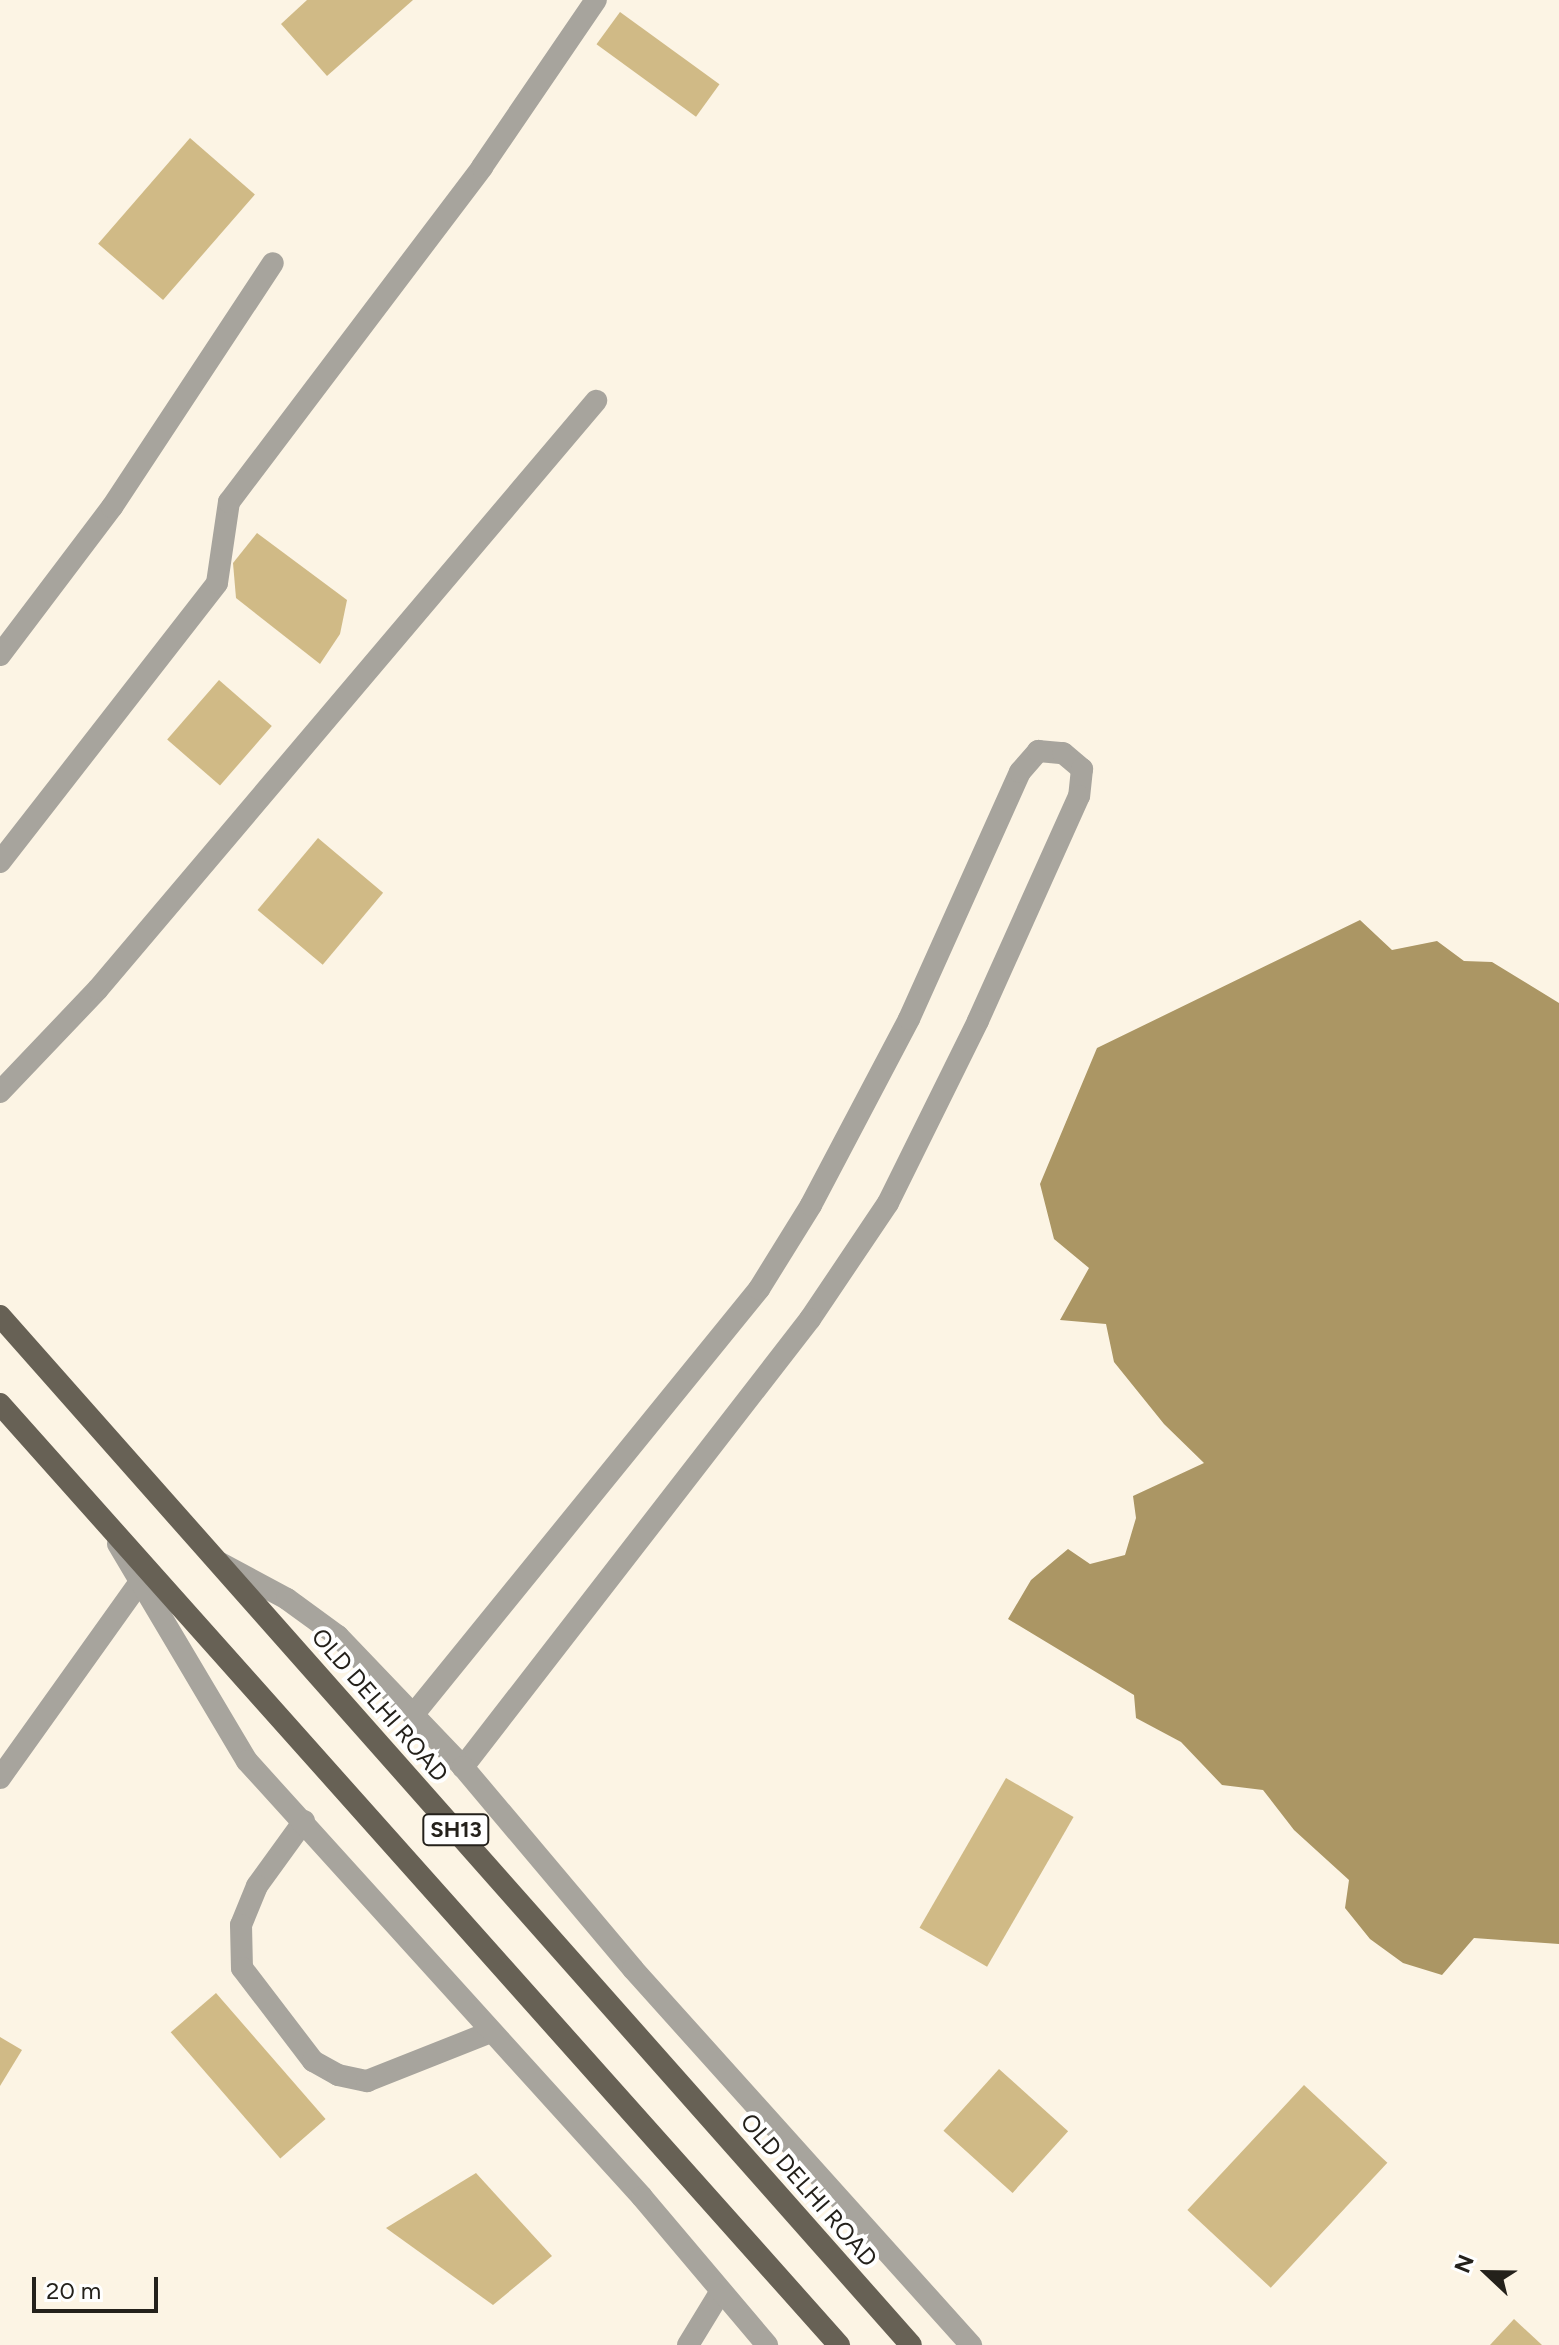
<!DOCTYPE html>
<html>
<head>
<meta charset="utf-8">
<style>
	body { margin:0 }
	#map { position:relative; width:1559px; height:2345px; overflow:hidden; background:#fcf4e4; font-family:Figtree,sans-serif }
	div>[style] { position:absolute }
	.water>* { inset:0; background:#ab9664 }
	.building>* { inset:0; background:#d0ba86; transform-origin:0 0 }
	.service>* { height:22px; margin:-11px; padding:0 11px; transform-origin:11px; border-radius:11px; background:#a7a49d }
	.minor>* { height:22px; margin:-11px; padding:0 11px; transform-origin:11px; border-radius:11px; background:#a7a49d }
	.tertiary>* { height:22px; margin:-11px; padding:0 11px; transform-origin:11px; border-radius:11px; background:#a7a49d }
	.primary>* { height:22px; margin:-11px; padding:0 11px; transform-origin:11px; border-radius:11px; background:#676155 }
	span { translate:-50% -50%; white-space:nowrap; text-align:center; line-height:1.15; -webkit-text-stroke:8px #fff; paint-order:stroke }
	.shield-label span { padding:2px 6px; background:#fff; border:2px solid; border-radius:6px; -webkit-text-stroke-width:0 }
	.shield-label { font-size:22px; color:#24211b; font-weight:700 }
	.street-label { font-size:24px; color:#24211b }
	.north { position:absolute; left:1447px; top:2233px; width:80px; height:80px; -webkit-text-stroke:6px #fff; paint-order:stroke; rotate:292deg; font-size:22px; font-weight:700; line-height:32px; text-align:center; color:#24211b }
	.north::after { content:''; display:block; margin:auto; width:28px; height:36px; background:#24211b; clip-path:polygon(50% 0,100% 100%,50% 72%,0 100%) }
	.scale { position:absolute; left:32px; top:2277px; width:126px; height:36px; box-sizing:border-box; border:4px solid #24211b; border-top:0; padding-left:10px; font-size:24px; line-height:28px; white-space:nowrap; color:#24211b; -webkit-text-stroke:6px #fff; paint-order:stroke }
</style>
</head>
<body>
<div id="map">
	<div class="water">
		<i style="clip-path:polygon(1360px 920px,1392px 950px,1437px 941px,1464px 961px,1492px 962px,1559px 1003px,1559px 1944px,1474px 1938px,1442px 1975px,1403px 1963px,1370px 1939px,1345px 1908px,1349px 1880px,1294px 1830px,1263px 1790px,1222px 1785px,1181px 1742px,1136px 1718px,1134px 1695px,1008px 1619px,1031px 1580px,1068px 1549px,1090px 1564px,1125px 1555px,1136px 1518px,1133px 1496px,1204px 1463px,1164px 1424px,1114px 1362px,1106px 1324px,1060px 1320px,1089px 1268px,1054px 1239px,1040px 1184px,1097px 1048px)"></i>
	</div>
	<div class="building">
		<i style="clip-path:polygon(307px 0,413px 0,327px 76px,281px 24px)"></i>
		<i style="left:620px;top:12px;width:123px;height:40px;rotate:36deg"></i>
		<i style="left:190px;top:138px;width:86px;height:140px;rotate:41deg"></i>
		<i style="clip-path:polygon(257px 533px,347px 600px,340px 634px,320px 664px,236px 598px,233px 563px)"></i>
		<i style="left:219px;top:680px;width:70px;height:79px;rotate:41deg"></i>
		<i style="left:318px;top:838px;width:85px;height:94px;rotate:40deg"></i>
		<i style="left:1006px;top:1778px;width:78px;height:173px;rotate:30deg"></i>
		<i style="left:216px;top:1993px;width:167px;height:60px;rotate:49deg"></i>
		<i style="clip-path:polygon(0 2037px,22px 2050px,0 2086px)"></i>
		<i style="left:999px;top:2069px;width:93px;height:83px;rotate:42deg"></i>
		<i style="left:1304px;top:2085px;width:114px;height:171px;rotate:43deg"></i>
		<i style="clip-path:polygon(476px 2173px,552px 2256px,493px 2305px,386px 2228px)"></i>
		<i style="clip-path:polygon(1514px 2319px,1542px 2345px,1490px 2345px)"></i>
	</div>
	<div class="service">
		<i style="left:413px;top:1715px;width:549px;rotate:-50.92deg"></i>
		<i style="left:759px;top:1289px;width:99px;rotate:-58.2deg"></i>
		<i style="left:811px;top:1205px;width:210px;rotate:-62.2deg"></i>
		<i style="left:909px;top:1019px;width:271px;rotate:-65.8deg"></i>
		<i style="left:1020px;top:772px;width:28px;rotate:-49deg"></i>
		<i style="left:1038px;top:751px;width:25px;rotate:5deg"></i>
		<i style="left:1063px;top:753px;width:25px;rotate:40deg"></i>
		<i style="left:1082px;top:769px;width:27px;rotate:96deg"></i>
		<i style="left:1079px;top:796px;width:247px;rotate:114.2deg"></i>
		<i style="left:978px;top:1021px;width:203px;rotate:116.3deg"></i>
		<i style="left:888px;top:1203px;width:140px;rotate:123.9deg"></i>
		<i style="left:810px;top:1319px;width:567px;rotate:127.76deg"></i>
		<i style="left:0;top:1778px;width:241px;rotate:-54.5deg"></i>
		<i style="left:304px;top:1821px;width:80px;rotate:125.9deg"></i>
		<i style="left:257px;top:1886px;width:42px;rotate:112.3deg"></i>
		<i style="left:241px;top:1925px;width:43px;rotate:88.7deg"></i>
		<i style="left:242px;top:1968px;width:117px;rotate:52.6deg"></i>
		<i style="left:313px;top:2061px;width:29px;rotate:29deg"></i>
		<i style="left:338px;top:2075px;width:30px;rotate:12deg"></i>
		<i style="left:367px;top:2081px;width:133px;rotate:-21.6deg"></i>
		<i style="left:688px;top:2345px;width:63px;rotate:-58.6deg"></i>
	</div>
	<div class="minor">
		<i style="left:0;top:655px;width:186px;rotate:-52.9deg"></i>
		<i style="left:112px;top:507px;width:292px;rotate:-56.6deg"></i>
		<i style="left:0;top:862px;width:353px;rotate:-52.1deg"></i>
		<i style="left:217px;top:583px;width:82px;rotate:-81.6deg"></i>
		<i style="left:229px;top:502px;width:420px;rotate:-52.9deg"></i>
		<i style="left:482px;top:167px;width:202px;rotate:-55.7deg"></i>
		<i style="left:0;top:1092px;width:142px;rotate:-46.4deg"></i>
		<i style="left:98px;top:989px;width:771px;rotate:-49.74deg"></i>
	</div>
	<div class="tertiary">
		<i style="left:118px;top:1544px;width:252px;rotate:59.3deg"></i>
		<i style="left:247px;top:1761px;width:588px;rotate:47.82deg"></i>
		<i style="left:642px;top:2197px;width:194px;rotate:49.8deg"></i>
		<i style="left:220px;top:1563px;width:76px;rotate:28.2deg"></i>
		<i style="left:287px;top:1599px;width:63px;rotate:36deg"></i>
		<i style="left:338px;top:1636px;width:181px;rotate:46.3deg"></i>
		<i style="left:463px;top:1767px;width:264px;rotate:49.9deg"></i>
		<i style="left:633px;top:1969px;width:506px;rotate:48.05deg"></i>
	</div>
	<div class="primary">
		<i style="left:0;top:1316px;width:1374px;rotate:48.48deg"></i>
		<i style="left:0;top:1404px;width:1261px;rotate:48.28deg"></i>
	</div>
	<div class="shield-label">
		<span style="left:456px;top:1830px">SH13</span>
	</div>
	<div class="street-label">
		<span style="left:380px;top:1705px;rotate:49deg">OLD DELHI ROAD</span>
		<span style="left:809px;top:2190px;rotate:49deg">OLD DELHI ROAD</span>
	</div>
	<div class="north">N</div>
	<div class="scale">20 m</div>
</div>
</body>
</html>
